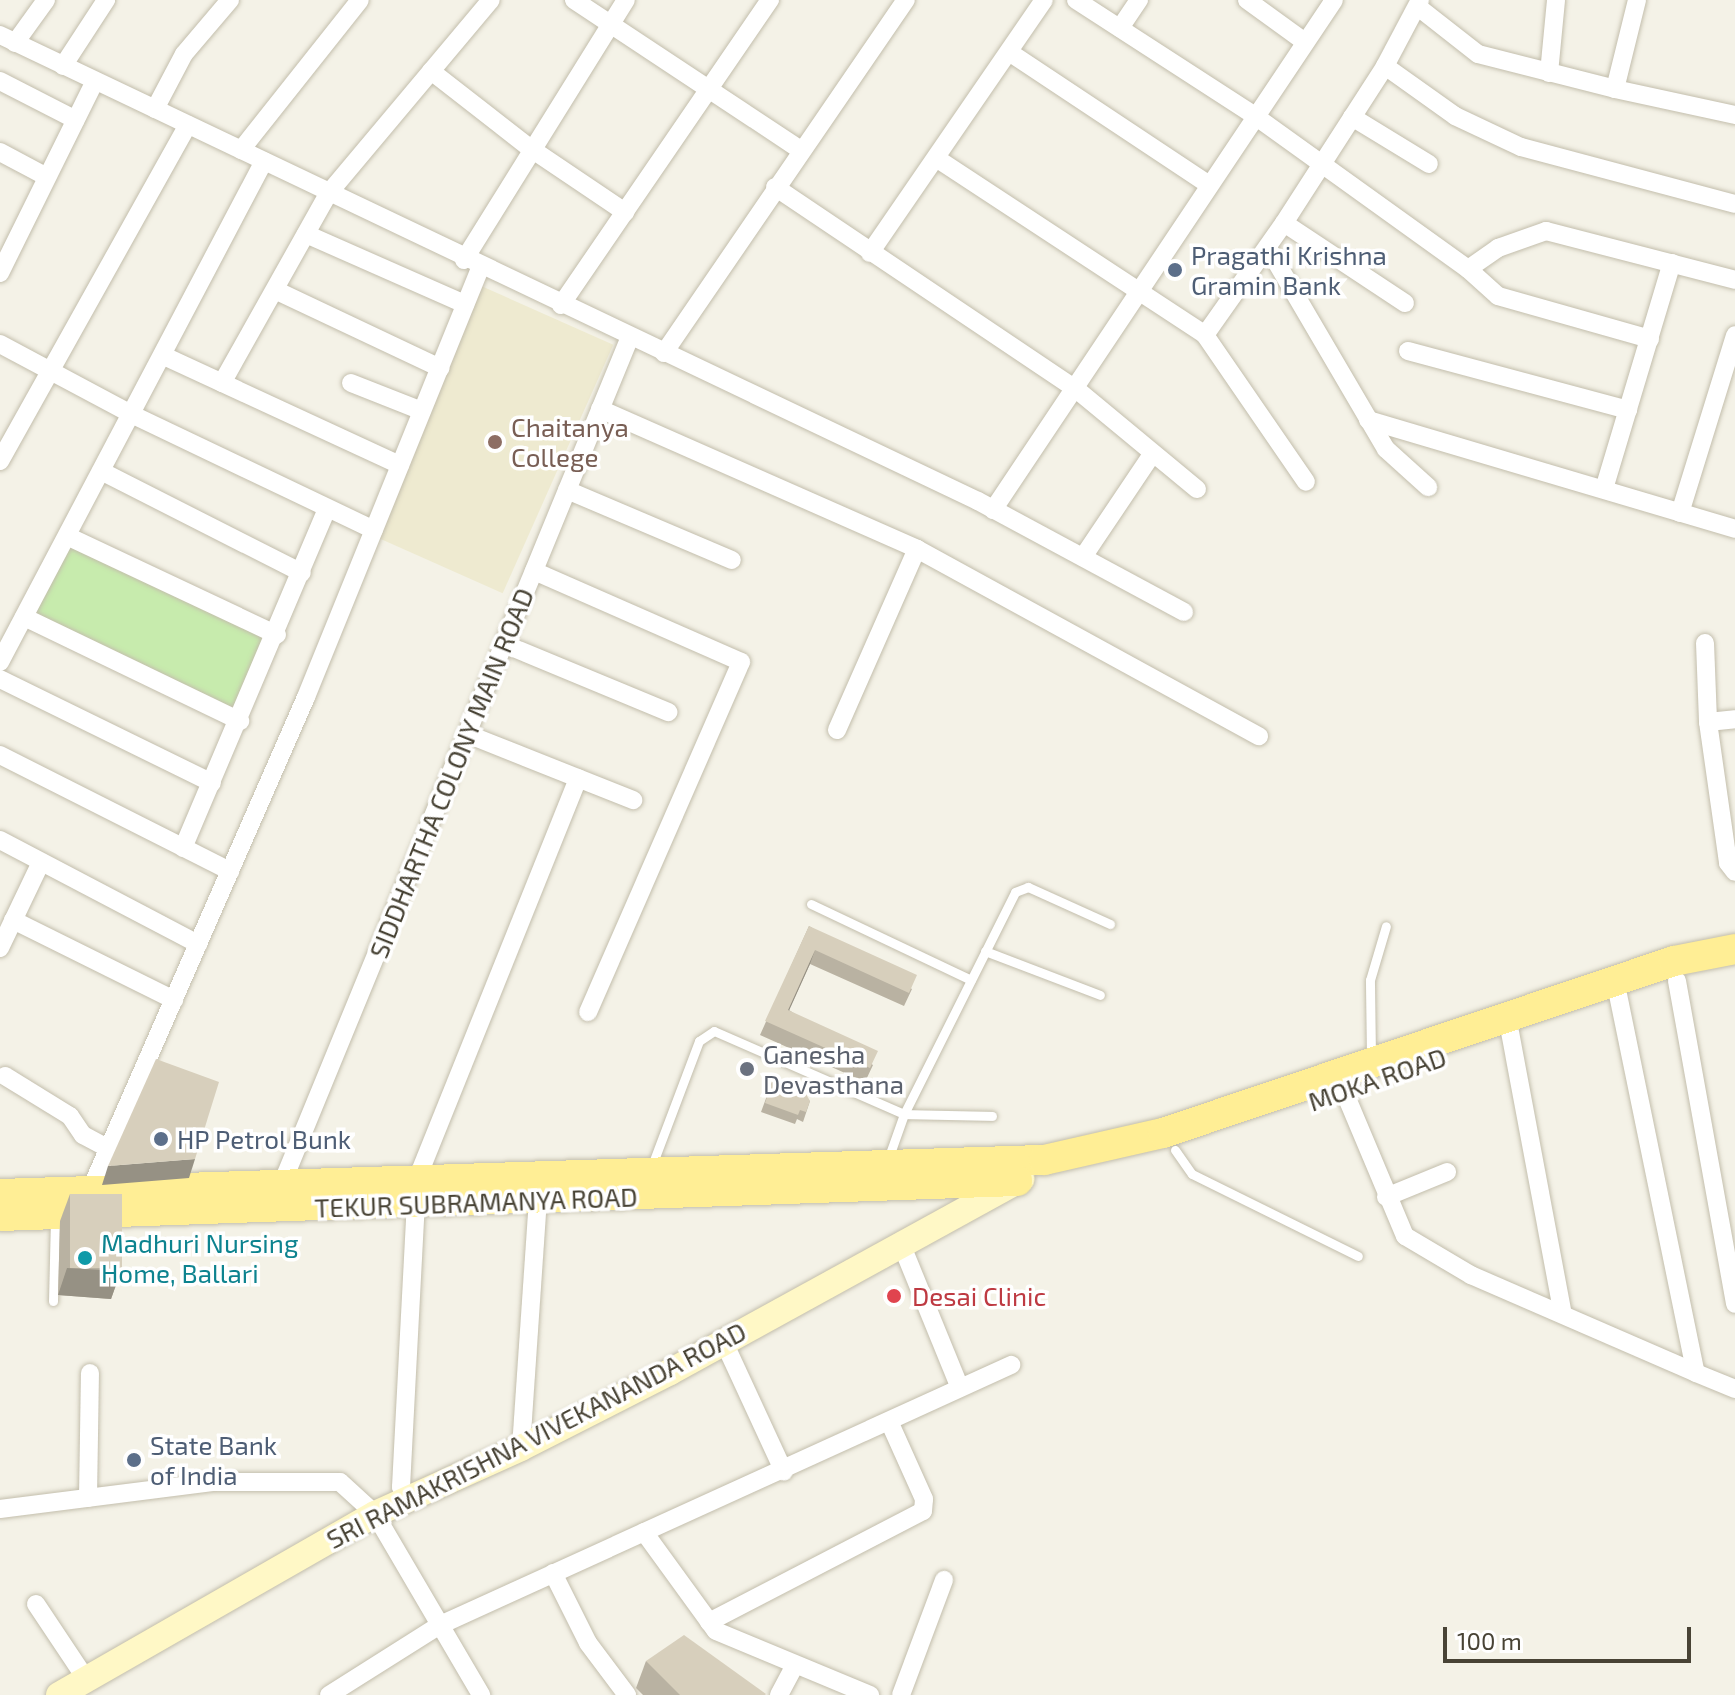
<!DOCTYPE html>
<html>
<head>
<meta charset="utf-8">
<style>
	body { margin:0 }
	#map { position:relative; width:1735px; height:1695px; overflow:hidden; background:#f4f2e7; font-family:"Exo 2",sans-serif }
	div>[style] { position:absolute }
	.education>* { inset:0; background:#eeead0; transform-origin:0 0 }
	.green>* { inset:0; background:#c7ebad; transform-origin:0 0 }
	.roads { filter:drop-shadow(0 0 2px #c3beac) drop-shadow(0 0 2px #c3beac) }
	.service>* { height:9px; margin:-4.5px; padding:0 4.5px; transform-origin:4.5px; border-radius:4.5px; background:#fff }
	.minor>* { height:18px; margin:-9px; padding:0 9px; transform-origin:9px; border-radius:9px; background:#fff }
	.secondary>* { height:26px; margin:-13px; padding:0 13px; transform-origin:13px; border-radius:13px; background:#fff8c6 }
	.primary>* { height:30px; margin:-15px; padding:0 15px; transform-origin:15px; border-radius:15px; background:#ffee95 }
	.wall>* { inset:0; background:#b9b2a2 }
	.shaded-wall>* { inset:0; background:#969184 }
	.building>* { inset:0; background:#d7cfbc; transform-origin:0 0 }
	.dots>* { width:22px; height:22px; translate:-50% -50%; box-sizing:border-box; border:4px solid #fff; border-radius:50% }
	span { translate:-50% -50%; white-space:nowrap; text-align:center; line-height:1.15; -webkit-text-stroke:7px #fff; paint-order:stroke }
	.service-label { font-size:26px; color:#4e5e75 }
	.left { translate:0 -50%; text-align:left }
	.education-label { font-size:26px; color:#785e54 }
	.street-label { font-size:26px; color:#484335 }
	.worship-label { font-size:26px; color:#5b616d }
	.culture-label { font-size:26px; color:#0d838f }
	.health-label { font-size:26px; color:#be3a42 }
	.scale { position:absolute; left:1443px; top:1627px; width:248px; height:36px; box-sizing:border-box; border:4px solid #484335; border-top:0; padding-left:10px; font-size:24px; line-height:28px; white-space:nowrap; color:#484335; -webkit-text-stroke:6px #fff; paint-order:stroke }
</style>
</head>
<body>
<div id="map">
	<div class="education">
		<i style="left:479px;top:285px;width:147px;height:272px;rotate:24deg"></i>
	</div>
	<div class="green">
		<i style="left:65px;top:539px;width:229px;height:88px;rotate:25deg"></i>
	</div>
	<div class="roads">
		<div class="service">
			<i style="left:811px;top:904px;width:177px;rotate:25.4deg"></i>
			<i style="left:985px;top:951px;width:123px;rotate:20.9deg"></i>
			<i style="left:1371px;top:1056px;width:76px;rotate:-90.8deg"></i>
			<i style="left:1370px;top:980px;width:56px;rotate:-73.5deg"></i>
			<i style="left:1175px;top:1150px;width:29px;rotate:55deg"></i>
			<i style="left:1192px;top:1174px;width:185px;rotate:26.3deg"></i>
			<i style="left:887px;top:1162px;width:51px;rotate:-70.5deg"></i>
			<i style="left:904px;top:1114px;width:248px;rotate:-63.4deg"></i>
			<i style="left:1015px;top:892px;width:14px;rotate:-21deg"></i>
			<i style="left:1028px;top:887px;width:90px;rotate:24.3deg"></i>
			<i style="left:651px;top:1168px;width:136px;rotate:-69.3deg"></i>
			<i style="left:699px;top:1041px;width:18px;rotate:-34deg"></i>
			<i style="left:714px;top:1031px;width:207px;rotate:23.6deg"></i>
			<i style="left:904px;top:1114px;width:88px;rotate:1.3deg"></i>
			<i style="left:53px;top:1301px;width:82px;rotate:-88.6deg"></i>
		</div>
		<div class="minor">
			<i style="left:574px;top:0;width:272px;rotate:33.5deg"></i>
			<i style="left:1076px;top:0;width:213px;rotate:32.9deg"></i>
			<i style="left:1255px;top:116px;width:262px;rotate:35.7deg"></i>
			<i style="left:1468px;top:269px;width:40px;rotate:42deg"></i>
			<i style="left:1498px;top:296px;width:158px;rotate:15.8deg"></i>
			<i style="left:1247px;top:0;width:72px;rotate:35.9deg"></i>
			<i style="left:1418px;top:7px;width:76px;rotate:38.1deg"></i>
			<i style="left:1478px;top:54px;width:141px;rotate:14.3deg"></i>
			<i style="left:1615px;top:89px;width:92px;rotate:-76.1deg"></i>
			<i style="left:1120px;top:28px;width:34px;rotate:-56deg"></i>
			<i style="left:0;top:35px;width:1083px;rotate:25.48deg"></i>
			<i style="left:978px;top:501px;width:234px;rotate:28.3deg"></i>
			<i style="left:15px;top:43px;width:53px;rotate:-54.2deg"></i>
			<i style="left:1009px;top:52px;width:240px;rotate:33.6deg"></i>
			<i style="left:63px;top:66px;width:79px;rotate:-56.9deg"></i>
			<i style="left:1385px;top:66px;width:86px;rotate:35.5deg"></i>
			<i style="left:1455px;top:116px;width:73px;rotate:25.2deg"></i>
			<i style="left:1521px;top:147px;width:221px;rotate:14.9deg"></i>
			<i style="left:431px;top:71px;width:125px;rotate:37.9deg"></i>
			<i style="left:530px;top:148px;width:115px;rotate:34deg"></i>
			<i style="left:1549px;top:73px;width:73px;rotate:-84.5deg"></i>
			<i style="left:0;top:81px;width:85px;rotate:27.2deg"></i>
			<i style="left:1615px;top:89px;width:123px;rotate:12.2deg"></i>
			<i style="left:155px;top:109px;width:62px;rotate:-62.2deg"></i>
			<i style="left:184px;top:54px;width:71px;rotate:-49.6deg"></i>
			<i style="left:1352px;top:117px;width:90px;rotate:31.4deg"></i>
			<i style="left:241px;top:150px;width:191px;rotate:-51.6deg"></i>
			<i style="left:0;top:152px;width:53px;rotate:28deg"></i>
			<i style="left:936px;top:158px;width:322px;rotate:33.3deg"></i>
			<i style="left:1205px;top:335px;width:178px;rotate:55.5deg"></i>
			<i style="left:775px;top:187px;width:362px;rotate:33.9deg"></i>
			<i style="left:1076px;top:389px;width:157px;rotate:39.6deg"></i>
			<i style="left:1284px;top:223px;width:145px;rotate:33.5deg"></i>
			<i style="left:306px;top:234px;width:174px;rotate:23.8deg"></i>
			<i style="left:1268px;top:248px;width:233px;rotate:59.6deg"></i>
			<i style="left:1386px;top:449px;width:57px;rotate:42.1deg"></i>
			<i style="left:870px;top:253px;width:307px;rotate:-55.5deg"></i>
			<i style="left:464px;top:260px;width:306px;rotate:-58.1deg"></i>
			<i style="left:1468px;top:269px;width:37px;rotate:-35deg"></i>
			<i style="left:1498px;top:248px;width:51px;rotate:-19.5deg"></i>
			<i style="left:1546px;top:231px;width:195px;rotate:14.5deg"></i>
			<i style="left:0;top:273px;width:214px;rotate:-63.7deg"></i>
			<i style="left:275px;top:290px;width:183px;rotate:25.3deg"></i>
			<i style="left:561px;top:305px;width:370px;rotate:-55.6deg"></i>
			<i style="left:1205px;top:335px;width:137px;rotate:-54.8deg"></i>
			<i style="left:1284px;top:223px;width:187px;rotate:-57.2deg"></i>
			<i style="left:1385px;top:66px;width:75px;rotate:-62.1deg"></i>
			<i style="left:0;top:344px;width:149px;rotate:28.1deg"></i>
			<i style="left:131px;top:414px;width:269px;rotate:25.5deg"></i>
			<i style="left:1408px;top:351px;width:228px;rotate:15deg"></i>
			<i style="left:664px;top:353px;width:428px;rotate:-55.6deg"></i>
			<i style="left:164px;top:356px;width:260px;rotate:24.8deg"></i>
			<i style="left:222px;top:383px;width:217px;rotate:-60.7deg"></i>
			<i style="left:328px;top:194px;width:253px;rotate:-50deg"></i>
			<i style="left:351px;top:383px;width:76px;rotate:21.5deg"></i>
			<i style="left:600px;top:409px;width:347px;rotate:23.8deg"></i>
			<i style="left:917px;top:549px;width:390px;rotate:28.7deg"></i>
			<i style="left:1368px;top:420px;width:383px;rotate:16.5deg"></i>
			<i style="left:0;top:461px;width:385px;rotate:-60.8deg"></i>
			<i style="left:101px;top:471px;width:225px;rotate:26.9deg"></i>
			<i style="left:1604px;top:489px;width:236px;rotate:-73.3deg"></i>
			<i style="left:567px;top:490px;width:179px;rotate:23deg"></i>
			<i style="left:993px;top:510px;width:613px;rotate:-56.23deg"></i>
			<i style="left:1680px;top:513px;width:186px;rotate:-72.8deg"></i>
			<i style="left:67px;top:536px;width:232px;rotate:25.2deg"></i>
			<i style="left:1083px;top:557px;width:125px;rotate:-56.1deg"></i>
			<i style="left:534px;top:571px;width:226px;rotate:23.7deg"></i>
			<i style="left:741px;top:662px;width:382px;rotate:113.6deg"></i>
			<i style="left:24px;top:617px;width:240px;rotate:25.7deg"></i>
			<i style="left:1705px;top:643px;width:79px;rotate:87.8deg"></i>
			<i style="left:1708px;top:722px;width:142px;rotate:81.9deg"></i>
			<i style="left:1728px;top:863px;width:11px;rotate:52deg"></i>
			<i style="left:504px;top:644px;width:178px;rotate:22.5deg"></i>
			<i style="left:0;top:662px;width:566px;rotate:-62.21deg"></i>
			<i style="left:0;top:679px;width:236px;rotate:26.1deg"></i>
			<i style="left:1708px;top:722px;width:27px;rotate:-6deg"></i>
			<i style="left:837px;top:730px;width:198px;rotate:-66.2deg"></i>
			<i style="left:467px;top:734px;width:179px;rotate:21.7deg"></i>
			<i style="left:0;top:755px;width:258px;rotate:26.8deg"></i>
			<i style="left:0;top:840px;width:224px;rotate:27.7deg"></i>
			<i style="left:183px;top:848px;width:368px;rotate:-67deg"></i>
			<i style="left:13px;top:920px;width:180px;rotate:26.4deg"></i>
			<i style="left:0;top:948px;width:95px;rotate:-64.5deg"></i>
			<i style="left:1615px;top:980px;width:401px;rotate:78.4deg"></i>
			<i style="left:1696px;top:1373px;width:42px;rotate:22.3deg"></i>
			<i style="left:1677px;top:981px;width:328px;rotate:79.8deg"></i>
			<i style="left:1510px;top:1032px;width:287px;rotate:79.4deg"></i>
			<i style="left:1336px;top:1072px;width:178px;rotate:67.2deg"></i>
			<i style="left:1405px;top:1236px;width:77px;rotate:30.6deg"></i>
			<i style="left:1471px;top:1275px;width:245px;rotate:23.5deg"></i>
			<i style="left:5px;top:1076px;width:76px;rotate:31.6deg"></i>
			<i style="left:70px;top:1116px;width:23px;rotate:56deg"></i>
			<i style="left:83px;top:1135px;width:30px;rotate:28deg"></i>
			<i style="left:279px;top:1191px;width:923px;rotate:-67.66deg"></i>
			<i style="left:89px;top:1193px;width:541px;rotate:-66.37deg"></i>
			<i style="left:306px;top:697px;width:463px;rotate:-67.9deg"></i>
			<i style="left:1386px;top:1197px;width:66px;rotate:-22.3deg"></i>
			<i style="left:902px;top:1246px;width:153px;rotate:67.8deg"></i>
			<i style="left:723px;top:1340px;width:145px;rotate:65.2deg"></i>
			<i style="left:521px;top:1448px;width:251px;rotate:-86.1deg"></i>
			<i style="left:88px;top:1498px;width:125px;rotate:-89.1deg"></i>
			<i style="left:408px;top:1499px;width:14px;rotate:-120deg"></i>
			<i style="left:401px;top:1487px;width:308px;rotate:-87deg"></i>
			<i style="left:417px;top:1179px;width:432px;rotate:-68.1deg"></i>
			<i style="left:0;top:1509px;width:216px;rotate:-7.2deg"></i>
			<i style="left:214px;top:1482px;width:126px"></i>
			<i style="left:340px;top:1482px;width:47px;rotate:42.4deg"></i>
			<i style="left:375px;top:1514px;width:210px;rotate:59.6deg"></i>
			<i style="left:644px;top:1532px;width:122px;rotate:54deg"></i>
			<i style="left:716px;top:1631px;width:167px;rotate:22.6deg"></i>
			<i style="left:553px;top:1573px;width:78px;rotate:63.4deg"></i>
			<i style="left:588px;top:1643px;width:65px;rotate:53.1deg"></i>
			<i style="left:36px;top:1604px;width:90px;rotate:56.3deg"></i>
			<i style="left:709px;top:1622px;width:241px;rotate:-27.4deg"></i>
			<i style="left:923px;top:1511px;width:12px;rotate:-85deg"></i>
			<i style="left:924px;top:1499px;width:85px;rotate:-114.2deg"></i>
			<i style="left:329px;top:1695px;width:129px;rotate:-32.3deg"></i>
			<i style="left:438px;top:1626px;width:630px;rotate:-24.49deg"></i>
			<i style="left:779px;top:1695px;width:32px;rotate:-62deg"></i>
			<i style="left:901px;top:1695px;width:123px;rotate:-69.5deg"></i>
		</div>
		<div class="secondary">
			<i style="left:59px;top:1695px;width:364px;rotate:-29.8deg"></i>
			<i style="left:375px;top:1514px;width:160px;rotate:-24.3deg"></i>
			<i style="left:521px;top:1448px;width:167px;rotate:-27deg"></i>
			<i style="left:670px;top:1372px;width:401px;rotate:-28.8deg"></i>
		</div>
		<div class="primary">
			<i style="left:0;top:1194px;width:1045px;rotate:-1.87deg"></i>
			<i style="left:1044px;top:1160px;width:122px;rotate:-12.8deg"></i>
			<i style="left:1163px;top:1133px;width:539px;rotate:-18.6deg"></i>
			<i style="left:1674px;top:961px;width:62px;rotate:-11.1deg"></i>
			<i style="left:0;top:1216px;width:1018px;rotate:-1.97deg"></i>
		</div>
	</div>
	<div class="wall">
		<i style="clip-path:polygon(809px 926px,912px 989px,904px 1006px,810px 964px,789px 1010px,873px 1065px,865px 1082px,760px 1035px)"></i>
		<i style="clip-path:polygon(772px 1082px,810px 1101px,803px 1122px,797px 1119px,795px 1124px,761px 1112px)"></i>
		<i style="clip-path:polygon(70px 1194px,121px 1271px,111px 1299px,58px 1295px,60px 1221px)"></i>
		<i style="clip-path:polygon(646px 1661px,765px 1695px,643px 1695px,636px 1688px)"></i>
	</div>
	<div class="shaded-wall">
		<i style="clip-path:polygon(815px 950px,810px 964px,783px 1024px,788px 1010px)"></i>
		<i style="clip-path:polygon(195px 1159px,189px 1178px,102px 1185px,108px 1166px)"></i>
		<i style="clip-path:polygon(67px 1268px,121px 1271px,111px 1299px,58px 1295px)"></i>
	</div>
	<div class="building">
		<i style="clip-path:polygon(809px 926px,917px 975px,909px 993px,815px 950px,788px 1010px,878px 1051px,870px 1068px,765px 1021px)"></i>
		<i style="clip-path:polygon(156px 1059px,219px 1082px,195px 1159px,108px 1166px)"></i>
		<i style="clip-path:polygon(772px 1082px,806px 1094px,810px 1101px,806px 1112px,800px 1110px,798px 1115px,765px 1103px)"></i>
		<i style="left:70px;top:1194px;width:52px;height:74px"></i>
		<i style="clip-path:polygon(684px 1635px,766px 1694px,765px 1695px,680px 1695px,646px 1661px)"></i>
	</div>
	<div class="dots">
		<i style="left:1175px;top:270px;background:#5c6f8a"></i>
		<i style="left:495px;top:442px;background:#8d6e63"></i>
		<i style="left:747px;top:1069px;background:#6b7280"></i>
		<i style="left:161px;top:1139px;background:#5c6f8a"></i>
		<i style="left:85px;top:1258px;background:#0f9aa8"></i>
		<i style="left:894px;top:1296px;background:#e0444e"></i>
		<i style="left:134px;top:1460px;background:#5c6f8a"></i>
	</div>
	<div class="service-label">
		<span class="left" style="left:1191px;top:270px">Pragathi Krishna<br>Gramin Bank</span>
		<span class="left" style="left:177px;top:1139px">HP Petrol Bunk</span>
		<span class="left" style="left:150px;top:1460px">State Bank<br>of India</span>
	</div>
	<div class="education-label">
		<span class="left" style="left:511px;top:442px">Chaitanya<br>College</span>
	</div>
	<div class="street-label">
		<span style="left:451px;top:773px;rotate:-68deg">SIDDHARTHA COLONY MAIN ROAD</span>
		<span style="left:1377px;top:1079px;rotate:-19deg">MOKA ROAD</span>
		<span style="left:476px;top:1202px;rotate:-2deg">TEKUR SUBRAMANYA ROAD</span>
		<span style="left:536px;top:1435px;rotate:-27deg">SRI RAMAKRISHNA VIVEKANANDA ROAD</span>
	</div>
	<div class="worship-label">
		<span class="left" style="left:763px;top:1069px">Ganesha<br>Devasthana</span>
	</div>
	<div class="culture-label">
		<span class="left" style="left:101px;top:1258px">Madhuri Nursing<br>Home, Ballari</span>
	</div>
	<div class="health-label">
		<span class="left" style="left:912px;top:1296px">Desai Clinic</span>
	</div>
	<div class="scale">100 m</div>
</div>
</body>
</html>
